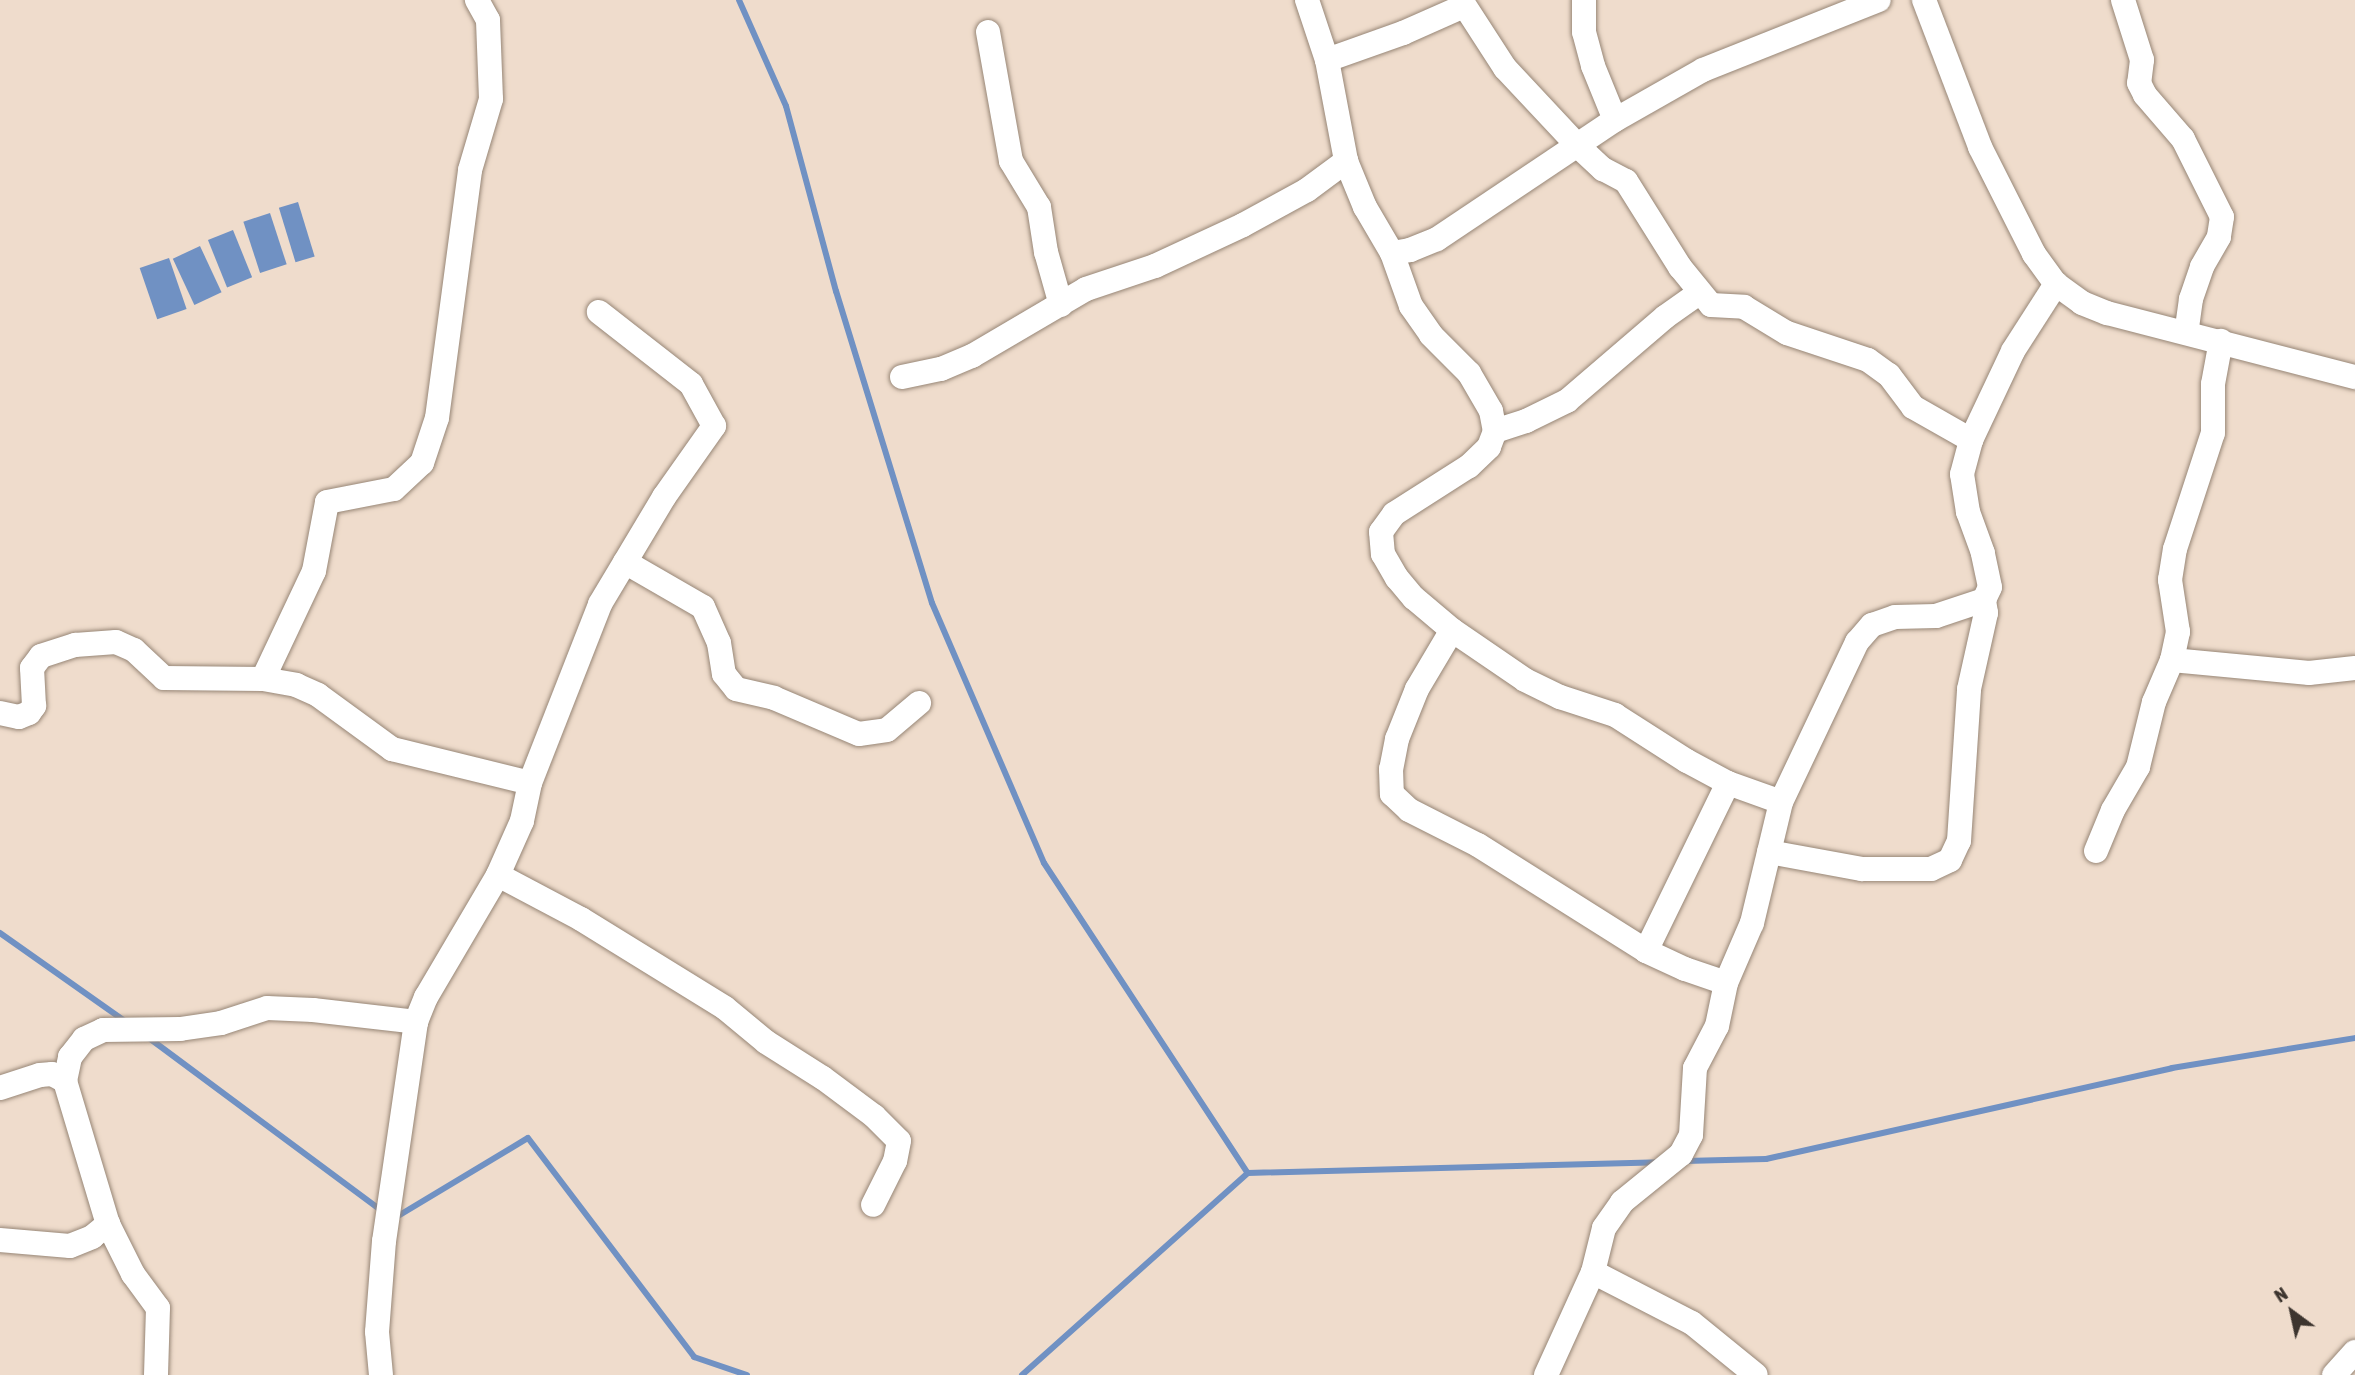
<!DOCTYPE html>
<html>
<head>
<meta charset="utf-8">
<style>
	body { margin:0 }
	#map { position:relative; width:2355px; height:1375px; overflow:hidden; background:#efdccc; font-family:"Asap Condensed",sans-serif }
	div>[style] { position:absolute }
	.water>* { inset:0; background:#7091c3; transform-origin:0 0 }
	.stream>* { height:6px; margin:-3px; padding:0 3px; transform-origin:3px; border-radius:3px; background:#7091c3 }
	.roads { filter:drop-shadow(0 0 2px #978676) drop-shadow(0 0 2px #978676) }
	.minor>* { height:24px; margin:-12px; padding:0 12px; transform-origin:12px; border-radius:12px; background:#fff }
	span { translate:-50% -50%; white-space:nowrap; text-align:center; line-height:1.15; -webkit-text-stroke:5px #efdccc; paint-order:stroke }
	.north { position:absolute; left:2257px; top:1277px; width:70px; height:70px; -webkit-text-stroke:5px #efdccc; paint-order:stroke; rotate:327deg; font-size:19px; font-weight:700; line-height:28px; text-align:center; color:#3d352f }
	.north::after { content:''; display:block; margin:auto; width:24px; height:32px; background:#3d352f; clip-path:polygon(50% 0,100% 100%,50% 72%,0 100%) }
</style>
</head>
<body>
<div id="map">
	<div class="water">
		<i style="left:298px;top:202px;width:57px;height:20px;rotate:73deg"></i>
		<i style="left:270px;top:213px;width:54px;height:28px;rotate:72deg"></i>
		<i style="left:233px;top:230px;width:51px;height:27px;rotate:68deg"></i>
		<i style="left:200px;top:246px;width:51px;height:30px;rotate:65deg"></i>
		<i style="left:169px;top:258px;width:54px;height:31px;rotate:71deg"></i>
	</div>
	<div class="stream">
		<i style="left:739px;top:0;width:116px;rotate:66.1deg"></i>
		<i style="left:786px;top:106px;width:192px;rotate:74.9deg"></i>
		<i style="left:836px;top:291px;width:326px;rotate:72.9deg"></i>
		<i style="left:932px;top:603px;width:283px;rotate:66.7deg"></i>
		<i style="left:1044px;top:863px;width:371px;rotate:56.7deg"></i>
		<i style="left:0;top:933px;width:154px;rotate:35.2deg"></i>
		<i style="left:149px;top:1038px;width:290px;rotate:36.6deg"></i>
		<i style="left:1685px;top:1161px;width:81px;rotate:-1.4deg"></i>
		<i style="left:1766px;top:1159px;width:416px;rotate:-12.6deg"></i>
		<i style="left:2172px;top:1068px;width:185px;rotate:-9.3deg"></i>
		<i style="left:393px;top:1219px;width:157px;rotate:-31deg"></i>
		<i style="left:528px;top:1138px;width:275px;rotate:52.8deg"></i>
		<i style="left:694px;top:1357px;width:56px;rotate:18.8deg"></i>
		<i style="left:1022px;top:1375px;width:303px;rotate:-41.8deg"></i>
		<i style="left:1248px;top:1173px;width:412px;rotate:-1.5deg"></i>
	</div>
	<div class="roads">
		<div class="minor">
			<i style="left:1307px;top:0;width:63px;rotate:71.6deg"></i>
			<i style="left:1327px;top:60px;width:103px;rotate:79.3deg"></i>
			<i style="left:1346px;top:161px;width:50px;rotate:67.6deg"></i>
			<i style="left:1365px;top:207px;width:53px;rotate:59.6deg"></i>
			<i style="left:1392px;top:253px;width:56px;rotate:70.3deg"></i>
			<i style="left:1411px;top:306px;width:35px;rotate:55deg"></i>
			<i style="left:1431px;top:335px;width:54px;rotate:45deg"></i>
			<i style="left:1469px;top:373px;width:44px;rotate:59.9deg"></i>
			<i style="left:1491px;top:411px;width:20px;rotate:79deg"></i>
			<i style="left:1495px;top:431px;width:17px;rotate:111deg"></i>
			<i style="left:1489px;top:447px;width:28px;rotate:136deg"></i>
			<i style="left:1469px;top:466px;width:89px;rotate:147.4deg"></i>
			<i style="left:1394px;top:514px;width:22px;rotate:126deg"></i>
			<i style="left:1381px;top:532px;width:22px;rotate:85deg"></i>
			<i style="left:1383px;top:554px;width:28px;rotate:60deg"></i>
			<i style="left:1397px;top:578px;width:26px;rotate:50deg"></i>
			<i style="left:1414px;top:598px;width:50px;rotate:40.1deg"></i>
			<i style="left:1452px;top:630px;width:88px;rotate:34.4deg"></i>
			<i style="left:1525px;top:680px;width:39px;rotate:26deg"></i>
			<i style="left:1560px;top:697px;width:58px;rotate:18.1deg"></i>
			<i style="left:1615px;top:715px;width:85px;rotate:32.6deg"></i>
			<i style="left:1687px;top:761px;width:47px;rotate:28.2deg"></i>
			<i style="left:1728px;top:783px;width:56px;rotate:19.7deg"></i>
			<i style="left:1461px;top:0;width:81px;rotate:57.1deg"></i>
			<i style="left:1505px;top:68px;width:108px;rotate:46.9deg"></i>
			<i style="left:1579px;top:147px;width:33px;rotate:43deg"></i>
			<i style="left:1603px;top:169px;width:26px;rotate:28deg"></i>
			<i style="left:1626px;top:181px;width:102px;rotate:57.9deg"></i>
			<i style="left:1680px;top:267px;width:49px;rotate:50.8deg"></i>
			<i style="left:1711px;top:305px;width:33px;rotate:3deg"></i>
			<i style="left:1744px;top:307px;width:50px;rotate:31.2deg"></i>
			<i style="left:1787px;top:333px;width:85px;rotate:18.4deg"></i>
			<i style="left:1868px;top:360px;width:26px;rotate:36deg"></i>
			<i style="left:1889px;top:375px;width:40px;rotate:53deg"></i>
			<i style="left:1913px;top:407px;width:67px;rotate:29.6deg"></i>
			<i style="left:1584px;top:0;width:32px;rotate:90deg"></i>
			<i style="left:1584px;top:32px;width:35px;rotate:75deg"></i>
			<i style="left:1593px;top:66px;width:58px;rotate:67.8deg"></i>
			<i style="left:1924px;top:0;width:157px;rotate:69.1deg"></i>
			<i style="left:1980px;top:147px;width:120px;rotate:63.2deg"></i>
			<i style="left:2034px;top:254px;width:37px;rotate:54deg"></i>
			<i style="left:2056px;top:284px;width:32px;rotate:36deg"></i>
			<i style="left:2082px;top:303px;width:27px;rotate:22deg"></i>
			<i style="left:2107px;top:313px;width:256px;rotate:14.5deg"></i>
			<i style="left:2123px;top:0;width:63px;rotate:72.4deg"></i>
			<i style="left:2142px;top:60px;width:23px;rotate:97deg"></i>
			<i style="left:2139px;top:83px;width:13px;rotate:63deg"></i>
			<i style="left:2145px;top:95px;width:58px;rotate:49.2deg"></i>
			<i style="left:2183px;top:139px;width:87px;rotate:63.4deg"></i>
			<i style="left:2222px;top:217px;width:20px;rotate:99deg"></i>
			<i style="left:2219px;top:237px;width:34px;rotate:120deg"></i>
			<i style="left:2202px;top:267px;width:34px;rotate:109deg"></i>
			<i style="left:2191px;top:299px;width:34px;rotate:98deg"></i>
			<i style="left:988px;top:32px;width:131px;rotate:79.9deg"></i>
			<i style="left:1011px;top:161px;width:54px;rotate:58.7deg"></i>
			<i style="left:1039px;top:207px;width:46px;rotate:81.2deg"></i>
			<i style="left:1046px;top:252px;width:55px;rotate:74.2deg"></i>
			<i style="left:1327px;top:60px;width:81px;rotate:-19.6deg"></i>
			<i style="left:1403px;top:33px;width:67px;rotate:-23.9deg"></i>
			<i style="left:1392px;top:253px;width:18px;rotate:-9deg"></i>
			<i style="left:1410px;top:250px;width:29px;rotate:-22deg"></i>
			<i style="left:1437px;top:239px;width:214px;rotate:-33.8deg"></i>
			<i style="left:1615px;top:120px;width:101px;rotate:-29.6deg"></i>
			<i style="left:1703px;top:70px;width:189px;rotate:-21.7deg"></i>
			<i style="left:902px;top:377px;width:40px;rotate:-12deg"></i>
			<i style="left:941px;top:369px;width:34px;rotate:-23deg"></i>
			<i style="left:972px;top:356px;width:132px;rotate:-30.4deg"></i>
			<i style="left:1086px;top:289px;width:73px;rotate:-18.4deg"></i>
			<i style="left:1155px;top:266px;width:97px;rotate:-25deg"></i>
			<i style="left:1243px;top:225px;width:73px;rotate:-28.7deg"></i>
			<i style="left:1307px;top:190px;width:49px;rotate:-36.6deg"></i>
			<i style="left:1495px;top:431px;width:33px;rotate:-18deg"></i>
			<i style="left:1526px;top:421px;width:46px;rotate:-26deg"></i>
			<i style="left:1567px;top:401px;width:129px;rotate:-40.6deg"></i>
			<i style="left:1665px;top:317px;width:42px;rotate:-35.2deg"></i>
			<i style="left:625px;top:562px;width:90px;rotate:30deg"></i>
			<i style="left:703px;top:607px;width:39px;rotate:66deg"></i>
			<i style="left:719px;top:643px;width:31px;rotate:81deg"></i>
			<i style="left:724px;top:674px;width:19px;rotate:51deg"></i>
			<i style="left:736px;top:689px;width:39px;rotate:13deg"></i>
			<i style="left:774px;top:698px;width:92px;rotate:23deg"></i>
			<i style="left:859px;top:734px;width:28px;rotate:-8deg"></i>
			<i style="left:887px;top:730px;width:42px;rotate:-40.2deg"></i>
			<i style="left:1452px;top:630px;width:69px;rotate:120.7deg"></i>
			<i style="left:1417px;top:689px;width:54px;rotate:111.8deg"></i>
			<i style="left:1397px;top:739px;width:31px;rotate:101deg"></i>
			<i style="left:1391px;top:769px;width:25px;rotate:88deg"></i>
			<i style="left:1392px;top:794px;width:23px;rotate:43deg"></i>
			<i style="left:1409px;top:810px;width:77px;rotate:26.9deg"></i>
			<i style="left:1478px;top:845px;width:199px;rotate:32.2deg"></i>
			<i style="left:1646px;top:951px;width:43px;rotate:24.8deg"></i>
			<i style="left:1685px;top:969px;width:43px;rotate:18.9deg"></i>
			<i style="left:2172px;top:660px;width:138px;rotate:5.4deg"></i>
			<i style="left:2309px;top:673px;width:46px;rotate:-6.2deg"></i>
			<i style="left:263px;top:679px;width:119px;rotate:-64.7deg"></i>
			<i style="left:314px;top:571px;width:70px;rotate:-79.3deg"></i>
			<i style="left:327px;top:502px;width:68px;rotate:-11deg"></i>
			<i style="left:394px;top:489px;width:38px;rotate:-43deg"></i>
			<i style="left:422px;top:463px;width:47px;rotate:-71.6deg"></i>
			<i style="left:437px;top:418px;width:250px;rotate:-82.4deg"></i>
			<i style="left:470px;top:170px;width:74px;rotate:-73.5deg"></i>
			<i style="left:491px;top:99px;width:79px;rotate:-92.2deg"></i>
			<i style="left:488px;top:20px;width:23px;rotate:-119deg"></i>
			<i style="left:0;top:713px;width:19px;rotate:12deg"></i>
			<i style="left:19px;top:717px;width:11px;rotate:-22deg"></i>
			<i style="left:29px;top:713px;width:9px;rotate:-54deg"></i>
			<i style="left:34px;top:706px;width:38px;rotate:-93deg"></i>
			<i style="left:32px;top:668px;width:15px;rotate:-53deg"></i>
			<i style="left:41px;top:656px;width:36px;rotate:-18deg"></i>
			<i style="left:75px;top:645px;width:41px;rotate:-4.2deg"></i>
			<i style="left:116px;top:642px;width:20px;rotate:24deg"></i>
			<i style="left:134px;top:650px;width:41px;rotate:43deg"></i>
			<i style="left:164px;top:678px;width:99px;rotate:0.6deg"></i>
			<i style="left:263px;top:679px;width:34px;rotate:10deg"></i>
			<i style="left:296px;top:685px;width:24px;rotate:24deg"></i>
			<i style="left:318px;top:695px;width:92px;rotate:36.1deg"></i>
			<i style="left:392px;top:749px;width:142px;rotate:13.8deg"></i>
			<i style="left:530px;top:783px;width:39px;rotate:102deg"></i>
			<i style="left:522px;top:821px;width:59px;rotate:114deg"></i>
			<i style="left:498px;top:875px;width:142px;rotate:120.5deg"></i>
			<i style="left:426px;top:997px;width:27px;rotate:112deg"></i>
			<i style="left:416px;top:1022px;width:221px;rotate:98.3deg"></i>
			<i style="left:384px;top:1241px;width:91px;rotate:94.4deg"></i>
			<i style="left:377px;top:1332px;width:43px;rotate:84.7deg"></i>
			<i style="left:530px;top:783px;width:192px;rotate:-68.6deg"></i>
			<i style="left:600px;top:604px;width:125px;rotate:-59.1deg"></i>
			<i style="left:664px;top:497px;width:87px;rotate:-54.8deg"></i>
			<i style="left:714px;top:426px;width:48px;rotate:-118.7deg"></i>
			<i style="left:691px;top:384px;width:117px;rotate:-142deg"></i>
			<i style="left:2096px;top:851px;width:44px;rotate:-67.5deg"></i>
			<i style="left:2113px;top:810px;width:50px;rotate:-59.8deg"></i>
			<i style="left:2138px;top:767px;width:67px;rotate:-76.2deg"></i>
			<i style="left:2154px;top:702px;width:46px;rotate:-66.8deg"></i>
			<i style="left:2172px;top:660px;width:29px;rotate:-78deg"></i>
			<i style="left:2178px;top:632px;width:53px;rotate:-98.7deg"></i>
			<i style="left:2170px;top:580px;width:31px;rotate:-81deg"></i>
			<i style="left:2175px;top:549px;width:122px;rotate:-71.9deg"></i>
			<i style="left:2213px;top:433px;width:49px;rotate:-90deg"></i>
			<i style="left:2213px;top:384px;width:44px;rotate:-79.5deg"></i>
			<i style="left:1769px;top:852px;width:95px;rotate:10.4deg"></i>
			<i style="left:1862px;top:869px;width:69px"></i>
			<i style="left:1931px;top:869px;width:21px;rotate:-25deg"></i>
			<i style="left:1950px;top:860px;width:21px;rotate:-65deg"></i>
			<i style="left:1959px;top:841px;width:152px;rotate:-86.2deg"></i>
			<i style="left:1969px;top:689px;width:78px;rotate:-77.4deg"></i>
			<i style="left:1986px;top:613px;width:13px;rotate:-99deg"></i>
			<i style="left:498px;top:875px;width:94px;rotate:27.9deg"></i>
			<i style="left:581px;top:919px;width:169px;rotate:31.7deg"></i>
			<i style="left:725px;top:1008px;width:53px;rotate:39.7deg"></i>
			<i style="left:766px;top:1042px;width:67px;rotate:32.3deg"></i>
			<i style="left:823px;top:1078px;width:64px;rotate:36.7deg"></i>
			<i style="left:874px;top:1116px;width:35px;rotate:45deg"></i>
			<i style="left:899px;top:1141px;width:20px;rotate:101deg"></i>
			<i style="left:895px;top:1161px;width:49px;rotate:116.6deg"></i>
			<i style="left:1646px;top:951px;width:187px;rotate:-64deg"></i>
			<i style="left:65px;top:1081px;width:25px;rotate:-78deg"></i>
			<i style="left:70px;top:1057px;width:23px;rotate:-52deg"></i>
			<i style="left:84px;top:1039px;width:21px;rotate:-25deg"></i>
			<i style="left:103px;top:1030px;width:77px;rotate:-0.7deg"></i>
			<i style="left:180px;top:1029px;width:41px;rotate:-8.3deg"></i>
			<i style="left:221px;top:1023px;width:48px;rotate:-18.1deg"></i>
			<i style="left:267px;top:1008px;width:46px;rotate:2.5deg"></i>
			<i style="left:313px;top:1010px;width:104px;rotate:6.6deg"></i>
			<i style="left:0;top:1088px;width:42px;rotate:-18deg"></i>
			<i style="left:40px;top:1075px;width:12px;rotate:-5deg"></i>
			<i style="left:52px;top:1074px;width:15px;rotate:28deg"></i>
			<i style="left:65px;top:1081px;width:149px;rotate:73.3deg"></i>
			<i style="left:108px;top:1224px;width:56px;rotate:63.4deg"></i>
			<i style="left:133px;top:1274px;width:42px;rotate:53.7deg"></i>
			<i style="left:158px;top:1308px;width:67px;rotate:91.7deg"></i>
			<i style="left:0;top:1240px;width:70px;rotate:4.9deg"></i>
			<i style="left:70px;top:1246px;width:24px;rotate:-22deg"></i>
			<i style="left:92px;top:1237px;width:21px;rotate:-39deg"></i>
			<i style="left:1593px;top:1272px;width:111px;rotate:27.3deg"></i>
			<i style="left:1692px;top:1323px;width:82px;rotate:39.1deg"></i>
			<i style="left:1546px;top:1375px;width:113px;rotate:-65.5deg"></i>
			<i style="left:1593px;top:1272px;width:45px;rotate:-76deg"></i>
			<i style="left:1604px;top:1228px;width:32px;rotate:-55deg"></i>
			<i style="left:1622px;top:1202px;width:76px;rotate:-39.1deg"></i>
			<i style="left:1681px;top:1154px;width:21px;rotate:-62deg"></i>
			<i style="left:1691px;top:1135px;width:67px;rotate:-86.6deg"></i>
			<i style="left:1695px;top:1068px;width:47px;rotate:-62.4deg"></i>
			<i style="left:1717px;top:1026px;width:44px;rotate:-78.2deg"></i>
			<i style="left:1726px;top:983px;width:65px;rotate:-66.6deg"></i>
			<i style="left:1752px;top:923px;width:124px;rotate:-76.5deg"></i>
			<i style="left:1781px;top:802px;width:177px;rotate:-64.6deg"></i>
			<i style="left:1857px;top:642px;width:23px;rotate:-49deg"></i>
			<i style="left:1872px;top:625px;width:24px;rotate:-19deg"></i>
			<i style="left:1895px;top:617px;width:41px;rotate:-1.4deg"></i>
			<i style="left:1936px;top:616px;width:51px;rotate:-18.4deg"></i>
			<i style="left:1984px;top:600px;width:14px;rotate:-65deg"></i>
			<i style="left:1990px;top:587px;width:35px;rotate:-102deg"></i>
			<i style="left:1983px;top:553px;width:44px;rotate:-110.1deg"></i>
			<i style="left:1968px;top:512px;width:38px;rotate:-99deg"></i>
			<i style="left:1962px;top:474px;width:35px;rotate:-75deg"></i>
			<i style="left:1971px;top:440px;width:98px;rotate:-64.7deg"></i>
			<i style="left:2013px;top:351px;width:80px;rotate:-57.3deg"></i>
			<i style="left:2334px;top:1375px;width:31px;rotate:-48deg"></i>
		</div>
	</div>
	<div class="north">N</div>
</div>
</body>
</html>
